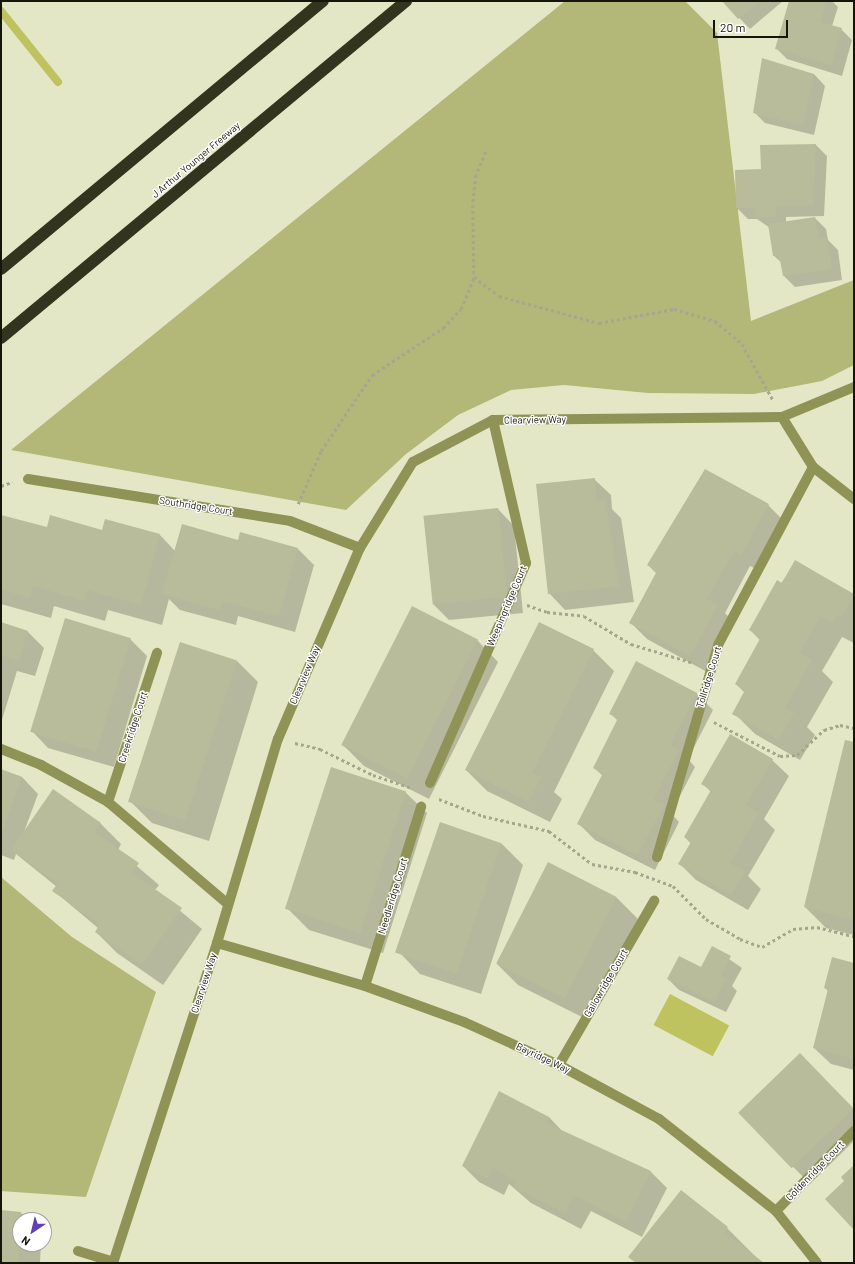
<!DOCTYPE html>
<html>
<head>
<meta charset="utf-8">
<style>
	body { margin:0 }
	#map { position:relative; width:855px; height:1264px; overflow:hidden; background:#e4e7c5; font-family:Barlow,sans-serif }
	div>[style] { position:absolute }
	.green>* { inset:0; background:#b3b778 }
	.water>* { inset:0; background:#bfc35f; transform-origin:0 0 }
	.shadow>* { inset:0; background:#0003 }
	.stream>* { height:8px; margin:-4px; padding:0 4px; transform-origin:4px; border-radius:4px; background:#bfc35f }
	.building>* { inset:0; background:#b9bc9b; transform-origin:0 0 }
	.path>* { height:2.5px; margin-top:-1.25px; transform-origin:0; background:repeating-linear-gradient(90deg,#a5a78c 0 3px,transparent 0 6px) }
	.lane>* { height:10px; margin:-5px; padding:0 5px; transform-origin:5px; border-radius:5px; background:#909356 }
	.street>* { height:10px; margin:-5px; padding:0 5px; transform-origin:5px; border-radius:5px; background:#909356 }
	.highway>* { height:12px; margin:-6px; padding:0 6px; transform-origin:6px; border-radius:6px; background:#32341d }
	span { translate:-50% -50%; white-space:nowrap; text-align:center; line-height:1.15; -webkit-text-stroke:3px #fff; paint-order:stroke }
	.street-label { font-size:10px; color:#151509 }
	.frame { position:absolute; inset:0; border:2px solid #151509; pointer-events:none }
	.north { position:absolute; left:12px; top:1212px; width:40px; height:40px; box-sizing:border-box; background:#fff; border:1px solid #a1a19d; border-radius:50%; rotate:215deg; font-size:11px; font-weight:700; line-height:16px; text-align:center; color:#151509 }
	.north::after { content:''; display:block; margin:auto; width:14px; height:18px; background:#6240b8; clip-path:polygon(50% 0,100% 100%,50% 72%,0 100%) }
	.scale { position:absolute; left:713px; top:20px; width:75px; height:18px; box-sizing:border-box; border:2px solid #151509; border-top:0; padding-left:5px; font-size:12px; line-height:14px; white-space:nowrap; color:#151509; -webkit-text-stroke:3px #fff; paint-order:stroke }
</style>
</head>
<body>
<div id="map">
	<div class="green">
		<i style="clip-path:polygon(565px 1px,685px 1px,717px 33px,751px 321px,854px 280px,854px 365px,822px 381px,754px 394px,648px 393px,564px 385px,511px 390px,458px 415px,406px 454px,346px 510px,11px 450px)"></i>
		<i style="clip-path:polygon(1px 877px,72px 937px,156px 992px,86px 1197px,1px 1191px)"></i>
	</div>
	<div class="water">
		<i style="left:670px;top:994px;width:67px;height:35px;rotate:28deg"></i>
	</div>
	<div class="shadow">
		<i style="clip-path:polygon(723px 1px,783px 1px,750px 29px)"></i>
		<i style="clip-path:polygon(790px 1px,832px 1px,838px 7px,832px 26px,841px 29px,852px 40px,842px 76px,787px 59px,776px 48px)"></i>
		<i style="clip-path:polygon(814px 74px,825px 86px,814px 135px,765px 123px,754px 112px)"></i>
		<i style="clip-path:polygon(816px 145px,827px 156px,824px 216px,786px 217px,786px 222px,815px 218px,826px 229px,828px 240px,838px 250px,842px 280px,795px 287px,784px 276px,782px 263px,774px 256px,770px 228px,757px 219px,748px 219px,737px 208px,762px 170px,761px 146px)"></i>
		<i style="clip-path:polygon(594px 479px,611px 495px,612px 509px,621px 518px,634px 602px,565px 610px,549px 593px)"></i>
		<i style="clip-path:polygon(768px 505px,784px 521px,758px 570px,750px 566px,725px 613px,734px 622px,707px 672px,647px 639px,630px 622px,657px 574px,648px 565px)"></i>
		<i style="clip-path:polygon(498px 509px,514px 526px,523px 613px,449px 620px,433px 604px)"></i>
		<i style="clip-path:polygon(1px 516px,47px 528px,103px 531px,106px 520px,160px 535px,175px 551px,239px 541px,298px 549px,314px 565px,295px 632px,238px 616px,236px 625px,180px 610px,169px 599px,162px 625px,108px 610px,105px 621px,54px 606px,51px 618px,1px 604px)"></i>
		<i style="clip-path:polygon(796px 561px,854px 594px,854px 643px,842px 637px,822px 671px,833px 682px,807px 727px,815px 735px,800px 760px,755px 734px,734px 713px,745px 693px,736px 684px,761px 641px,750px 630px)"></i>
		<i style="clip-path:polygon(1px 623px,27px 631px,44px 648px,35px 676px,17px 671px,1px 723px)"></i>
		<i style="clip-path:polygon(130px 639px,147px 656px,114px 767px,48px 748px,32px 731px)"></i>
		<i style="clip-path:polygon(477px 640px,498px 662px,429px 799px,364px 766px,342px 744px)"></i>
		<i style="clip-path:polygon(593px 650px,614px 671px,554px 792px,562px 799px,550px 822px,487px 791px,466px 770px)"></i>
		<i style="clip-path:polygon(237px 661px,258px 682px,209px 841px,152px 823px,131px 802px)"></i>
		<i style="clip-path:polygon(696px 693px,713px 710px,688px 759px,695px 767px,671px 813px,679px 822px,655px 870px,595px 840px,578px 823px,603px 776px,594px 768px,618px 721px,610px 713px)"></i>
		<i style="clip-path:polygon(854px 743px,854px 935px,826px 928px,805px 907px)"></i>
		<i style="clip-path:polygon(772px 760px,789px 776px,764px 819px,775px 830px,748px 876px,761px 889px,748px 910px,696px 880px,680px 864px,691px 844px,685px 837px,711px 792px,702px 783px)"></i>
		<i style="clip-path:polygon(1px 770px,22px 777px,38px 794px,24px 832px,100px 823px,121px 844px,118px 850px,159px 885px,155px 890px,202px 929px,163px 985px,117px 953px,96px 932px,98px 928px,54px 891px,57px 887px,16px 854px,14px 860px,1px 855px)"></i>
		<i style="clip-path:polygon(405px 792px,427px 813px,383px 953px,309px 930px,288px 909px)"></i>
		<i style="clip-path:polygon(441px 823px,502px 844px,523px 865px,481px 994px,420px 974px,399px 952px)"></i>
		<i style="clip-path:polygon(548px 863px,617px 898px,638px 919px,588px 1020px,518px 985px,497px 964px)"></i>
		<i style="clip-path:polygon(713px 948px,742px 968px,732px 986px,737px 991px,726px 1012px,679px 990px,668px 979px,701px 969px)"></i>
		<i style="clip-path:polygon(854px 964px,854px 1070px,831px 1064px,814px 1048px,829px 992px,825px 988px)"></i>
		<i style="clip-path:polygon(800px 1055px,854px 1109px,854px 1141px,810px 1184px,740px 1113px)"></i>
		<i style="clip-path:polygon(549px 1117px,563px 1132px,651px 1172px,667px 1188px,642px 1237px,591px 1211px,581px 1229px,531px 1203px,509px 1184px,504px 1195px,479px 1182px,463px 1166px)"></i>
		<i style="clip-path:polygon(1px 1211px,21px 1213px,28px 1220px,20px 1220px,20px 1244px,41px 1244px,40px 1263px,1px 1263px)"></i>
		<i style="clip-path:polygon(727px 1228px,762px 1263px,636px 1263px)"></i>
	</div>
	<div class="stream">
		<i style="left:1px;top:11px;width:91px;rotate:51.2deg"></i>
	</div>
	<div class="building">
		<i style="clip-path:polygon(722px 1px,761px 1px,738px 19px)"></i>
		<i style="clip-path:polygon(789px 1px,826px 1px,820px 22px,842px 28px,831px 65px,775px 49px)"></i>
		<i style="clip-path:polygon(762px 58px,814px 74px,803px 125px,753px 113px)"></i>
		<i style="clip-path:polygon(816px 144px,813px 205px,776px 206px,776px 217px,754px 217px,754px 208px,736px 208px,735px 170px,761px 169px,760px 145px)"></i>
		<i style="clip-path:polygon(815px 217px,819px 239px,827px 238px,832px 269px,783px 276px,779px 255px,773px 256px,768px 224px)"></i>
		<i style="clip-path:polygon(705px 469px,769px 504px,741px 555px,734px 551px,707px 599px,718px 605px,690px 656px,629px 623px,657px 571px,647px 565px)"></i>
		<i style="clip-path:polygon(595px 478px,597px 501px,605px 500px,619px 586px,548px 594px,536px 484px)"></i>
		<i style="left:498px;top:508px;width:89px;height:75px;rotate:84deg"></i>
		<i style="clip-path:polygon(1px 515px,47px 527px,50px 515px,102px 530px,105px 519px,160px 534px,141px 605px,87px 590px,84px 601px,33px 586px,30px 598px,1px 589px)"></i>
		<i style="clip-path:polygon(182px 524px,238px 540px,240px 532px,298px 548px,279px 616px,222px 601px,220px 610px,162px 594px)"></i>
		<i style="clip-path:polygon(795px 560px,854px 595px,842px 617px,838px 614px,833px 623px,820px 616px,800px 653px,812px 660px,785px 708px,794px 713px,779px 740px,732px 714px,745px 690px,735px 684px,761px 637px,749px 630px,777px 580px,782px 583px)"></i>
		<i style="left:412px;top:606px;width:74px;height:156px;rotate:27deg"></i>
		<i style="left:65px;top:618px;width:69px;height:119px;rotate:17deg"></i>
		<i style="clip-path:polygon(1px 622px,28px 631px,19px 661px,1px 655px)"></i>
		<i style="clip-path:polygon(539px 622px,594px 649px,532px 773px,541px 777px,529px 802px,465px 770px)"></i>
		<i style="left:180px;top:642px;width:60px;height:168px;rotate:18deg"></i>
		<i style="clip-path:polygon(636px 661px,697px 693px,670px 745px,679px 750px,654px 799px,664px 805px,638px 855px,577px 824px,603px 773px,593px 768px,618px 718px,609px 714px)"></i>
		<i style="clip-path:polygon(730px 734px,773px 759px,746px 805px,759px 813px,730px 863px,745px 872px,731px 895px,678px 864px,691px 842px,684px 837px,711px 790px,701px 784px)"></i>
		<i style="clip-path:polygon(845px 740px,854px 742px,854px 920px,804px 907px)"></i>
		<i style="left:331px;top:767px;width:79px;height:149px;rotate:18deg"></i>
		<i style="clip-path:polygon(1px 769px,22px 777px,1px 835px)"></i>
		<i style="clip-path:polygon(53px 789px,101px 823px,94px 832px,139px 863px,132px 873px,182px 908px,142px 965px,95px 932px,100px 924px,52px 891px,58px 883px,11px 850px)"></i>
		<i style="left:440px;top:822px;width:65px;height:138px;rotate:19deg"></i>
		<i style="left:548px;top:862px;width:77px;height:114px;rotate:27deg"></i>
		<i style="clip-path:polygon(712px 946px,731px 956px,721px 976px,726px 979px,714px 1002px,667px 979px,679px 956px,701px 967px)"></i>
		<i style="clip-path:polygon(832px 957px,854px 963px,854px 1059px,813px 1048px,828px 989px,824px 988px)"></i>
		<i style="left:800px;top:1053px;width:77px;height:86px;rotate:46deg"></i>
		<i style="clip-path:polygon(499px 1091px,549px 1117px,546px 1123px,651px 1171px,626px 1222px,574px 1195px,565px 1213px,513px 1187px,517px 1181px,493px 1168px,487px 1179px,462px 1166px)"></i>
		<i style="clip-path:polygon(854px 1165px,854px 1230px,825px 1199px,844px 1181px,841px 1177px)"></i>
		<i style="clip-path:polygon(681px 1190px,728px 1227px,724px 1232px,764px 1263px,636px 1263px,628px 1257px)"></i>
		<i style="clip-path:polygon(1px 1210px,21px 1212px,18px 1263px,1px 1263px)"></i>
	</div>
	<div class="path">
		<i style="left:486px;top:152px;width:25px;rotate:113deg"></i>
		<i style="left:476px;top:175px;width:30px;rotate:96deg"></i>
		<i style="left:473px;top:205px;width:72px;rotate:89.2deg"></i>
		<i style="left:474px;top:277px;width:31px;rotate:37deg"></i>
		<i style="left:499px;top:296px;width:104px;rotate:15.1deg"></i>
		<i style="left:599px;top:323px;width:76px;rotate:-10.6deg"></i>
		<i style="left:674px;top:309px;width:43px;rotate:16.3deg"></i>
		<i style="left:715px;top:321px;width:35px;rotate:40deg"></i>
		<i style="left:742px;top:344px;width:64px;rotate:61deg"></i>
		<i style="left:1px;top:486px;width:12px;rotate:-20deg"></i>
		<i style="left:298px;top:504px;width:58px;rotate:-66.5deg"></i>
		<i style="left:321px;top:451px;width:92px;rotate:-56.1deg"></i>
		<i style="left:372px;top:375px;width:85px;rotate:-33.5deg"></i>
		<i style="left:443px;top:328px;width:26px;rotate:-47deg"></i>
		<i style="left:461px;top:309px;width:35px;rotate:-68deg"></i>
		<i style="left:527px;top:605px;width:21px;rotate:19deg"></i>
		<i style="left:547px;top:612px;width:37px;rotate:6deg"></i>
		<i style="left:584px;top:616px;width:55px;rotate:30.8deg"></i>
		<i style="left:631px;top:644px;width:66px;rotate:16.8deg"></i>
		<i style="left:714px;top:722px;width:74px;rotate:27.3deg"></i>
		<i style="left:780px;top:756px;width:17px;rotate:-3deg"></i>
		<i style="left:797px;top:755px;width:37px;rotate:-43deg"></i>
		<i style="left:824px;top:730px;width:17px;rotate:-17deg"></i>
		<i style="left:840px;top:725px;width:14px;rotate:12deg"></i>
		<i style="left:295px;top:743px;width:26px;rotate:13deg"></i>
		<i style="left:320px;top:749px;width:59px;rotate:26.1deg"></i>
		<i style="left:373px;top:775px;width:41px;rotate:18.4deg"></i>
		<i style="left:439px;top:799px;width:47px;rotate:21.1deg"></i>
		<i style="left:483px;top:816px;width:68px;rotate:12.8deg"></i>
		<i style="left:549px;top:831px;width:54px;rotate:37.5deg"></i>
		<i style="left:592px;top:864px;width:44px;rotate:10.5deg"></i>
		<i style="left:635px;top:872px;width:40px;rotate:20.2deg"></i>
		<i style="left:673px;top:886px;width:47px;rotate:45deg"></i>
		<i style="left:706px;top:919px;width:39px;rotate:30deg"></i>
		<i style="left:740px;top:939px;width:23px;rotate:20deg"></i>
		<i style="left:762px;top:947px;width:36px;rotate:-30deg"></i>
		<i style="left:793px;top:929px;width:24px;rotate:-5deg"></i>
		<i style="left:817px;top:927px;width:38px;rotate:14deg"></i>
	</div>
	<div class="lane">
		<i style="left:78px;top:1251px;width:37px;rotate:17deg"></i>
	</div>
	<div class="street">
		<i style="left:782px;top:417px;width:59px;rotate:58.2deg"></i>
		<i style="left:813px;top:467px;width:52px;rotate:38deg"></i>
		<i style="left:28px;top:479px;width:265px;rotate:9.1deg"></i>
		<i style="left:290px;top:521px;width:75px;rotate:21.1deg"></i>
		<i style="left:1px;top:749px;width:43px;rotate:21.8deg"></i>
		<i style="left:41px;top:765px;width:77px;rotate:28.9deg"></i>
		<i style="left:108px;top:802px;width:157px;rotate:40.4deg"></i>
		<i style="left:430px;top:783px;width:240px;rotate:-66.4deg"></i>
		<i style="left:526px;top:563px;width:147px;rotate:-103deg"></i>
		<i style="left:108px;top:802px;width:157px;rotate:-71.8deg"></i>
		<i style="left:657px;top:857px;width:221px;rotate:-73.9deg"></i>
		<i style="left:718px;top:645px;width:202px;rotate:-61.9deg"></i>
		<i style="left:217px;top:943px;width:154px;rotate:16.2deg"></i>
		<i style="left:365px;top:986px;width:105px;rotate:20deg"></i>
		<i style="left:464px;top:1022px;width:104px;rotate:24.4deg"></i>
		<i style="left:559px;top:1065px;width:114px;rotate:28.4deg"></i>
		<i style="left:659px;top:1119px;width:149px;rotate:38.2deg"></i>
		<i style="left:776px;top:1211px;width:66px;rotate:51.7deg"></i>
		<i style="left:365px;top:986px;width:188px;rotate:-72.6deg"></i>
		<i style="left:559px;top:1065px;width:190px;rotate:-59.9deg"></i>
		<i style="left:776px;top:1211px;width:112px;rotate:-45.7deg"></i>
		<i style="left:113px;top:1263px;width:336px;rotate:-72deg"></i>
		<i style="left:217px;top:943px;width:213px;rotate:-73.4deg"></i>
		<i style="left:278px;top:739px;width:208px;rotate:-66.8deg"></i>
		<i style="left:360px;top:548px;width:101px;rotate:-58.4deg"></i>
		<i style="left:413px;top:462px;width:90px;rotate:-27.7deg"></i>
		<i style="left:493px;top:420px;width:289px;rotate:-0.6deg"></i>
		<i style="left:782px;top:417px;width:78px;rotate:-22.6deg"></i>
	</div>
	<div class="highway">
		<i style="left:1px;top:269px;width:419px;rotate:-39.8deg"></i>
		<i style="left:1px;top:338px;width:527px;rotate:-39.76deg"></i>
	</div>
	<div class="street-label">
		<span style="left:196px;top:160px;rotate:-40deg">J Arthur Younger Freeway</span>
		<span style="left:535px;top:420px;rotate:-1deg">Clearview Way</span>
		<span style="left:196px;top:506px;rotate:9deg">Southridge Court</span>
		<span style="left:507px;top:606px;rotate:-67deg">Weepingridge Court</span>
		<span style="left:305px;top:675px;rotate:-67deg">Clearview Way</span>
		<span style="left:709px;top:677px;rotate:-73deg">Tollridge Court</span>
		<span style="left:133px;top:727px;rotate:-72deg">Creekridge Court</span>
		<span style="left:393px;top:896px;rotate:-73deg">Needleridge Court</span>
		<span style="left:204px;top:983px;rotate:-72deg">Clearview Way</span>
		<span style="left:606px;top:983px;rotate:-60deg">Gallowridge Court</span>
		<span style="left:543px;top:1058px;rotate:25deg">Bayridge Way</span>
		<span style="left:815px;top:1171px;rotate:-46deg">Goldenridge Court</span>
	</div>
	<div class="frame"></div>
	<div class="north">N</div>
	<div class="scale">20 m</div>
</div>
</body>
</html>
